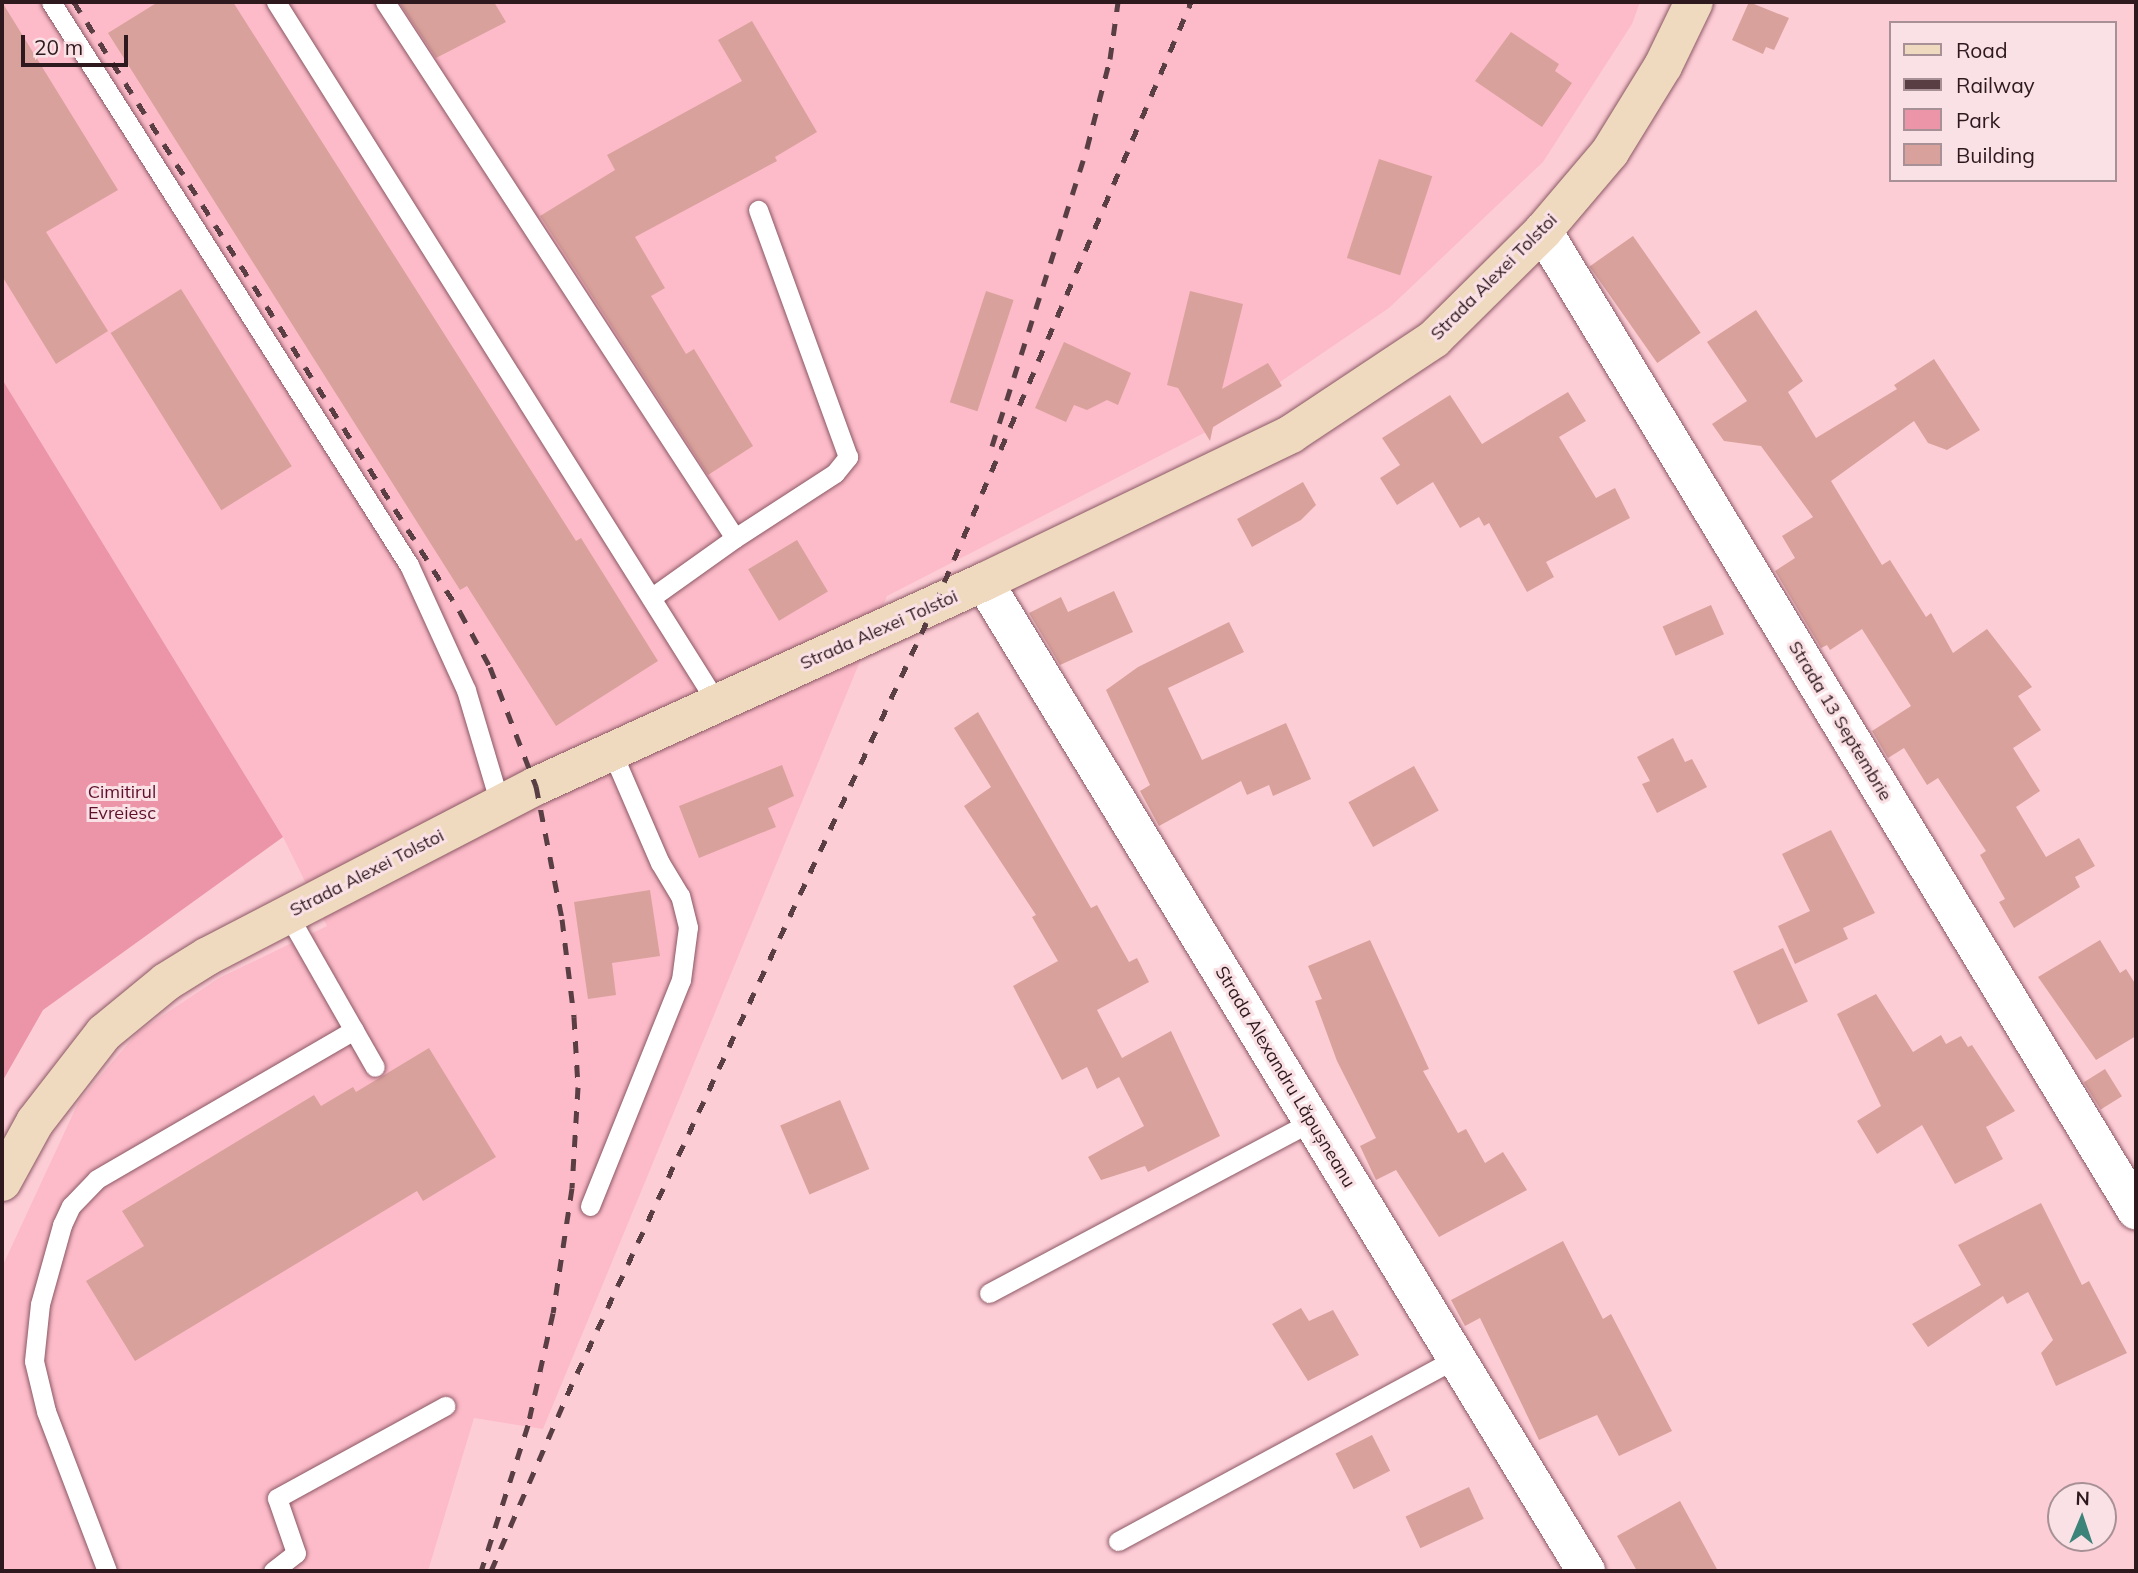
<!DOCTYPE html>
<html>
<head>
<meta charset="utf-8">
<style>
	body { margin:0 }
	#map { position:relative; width:2138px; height:1573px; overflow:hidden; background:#fdcdd6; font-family:Mulish,sans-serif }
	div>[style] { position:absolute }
	.built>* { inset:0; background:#fdbbc9 }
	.green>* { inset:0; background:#ec94a8 }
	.building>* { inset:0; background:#d9a19b; transform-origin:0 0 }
	.roads { filter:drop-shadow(0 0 2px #8b5864) drop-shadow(0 0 2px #8b5864) }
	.lane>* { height:19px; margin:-9.5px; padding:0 9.5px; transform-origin:9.5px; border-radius:9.5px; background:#fff }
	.street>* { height:38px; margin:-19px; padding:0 19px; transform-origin:19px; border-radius:19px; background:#fff }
	.secondary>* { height:38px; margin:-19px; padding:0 19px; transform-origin:19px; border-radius:19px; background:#efd9bf }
	.rail>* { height:5px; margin-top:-2.5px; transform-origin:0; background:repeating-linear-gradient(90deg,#593e44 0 12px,transparent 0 24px) }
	span { translate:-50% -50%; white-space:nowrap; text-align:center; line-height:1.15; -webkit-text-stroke:6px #fae1e6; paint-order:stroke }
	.street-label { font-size:18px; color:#2e191e }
	.park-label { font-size:18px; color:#5f0f2c }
	.frame { position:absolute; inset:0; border:4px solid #2e191e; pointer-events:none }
	.legend { position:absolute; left:1889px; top:21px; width:228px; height:161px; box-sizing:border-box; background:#fae1e6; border:2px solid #a89196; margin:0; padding:9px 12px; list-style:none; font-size:21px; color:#2e191e }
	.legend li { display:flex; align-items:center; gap:14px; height:35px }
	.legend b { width:35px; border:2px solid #a89196 }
	.north { position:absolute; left:2047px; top:1482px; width:70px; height:70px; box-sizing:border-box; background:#fae1e6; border:2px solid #a89196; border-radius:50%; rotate:2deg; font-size:19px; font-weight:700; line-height:28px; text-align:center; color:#2e191e }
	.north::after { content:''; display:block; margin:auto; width:24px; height:32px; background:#3c837a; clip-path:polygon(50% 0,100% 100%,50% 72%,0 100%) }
	.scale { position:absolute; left:21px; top:35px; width:107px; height:32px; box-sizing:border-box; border:4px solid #2e191e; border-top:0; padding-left:9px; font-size:21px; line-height:24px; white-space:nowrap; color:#2e191e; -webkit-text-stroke:5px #fae1e6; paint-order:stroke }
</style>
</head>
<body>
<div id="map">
	<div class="built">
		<i style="clip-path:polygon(2px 2px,1640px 2px,1632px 24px,1543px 162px,1389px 308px,1208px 431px,887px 596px,543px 1429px,474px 1418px,428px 1571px,2px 1571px,2px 1267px,79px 1101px,138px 1032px,219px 978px,327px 926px,283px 837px,2px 379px)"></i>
	</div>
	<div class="green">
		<i style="clip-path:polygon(2px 379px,283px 837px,43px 1010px,2px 1082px)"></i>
	</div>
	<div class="building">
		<i style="clip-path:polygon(2px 2px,118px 190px,46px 232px,108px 331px,56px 364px,2px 276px)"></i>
		<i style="clip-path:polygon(158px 2px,233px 2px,576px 541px,581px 538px,658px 661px,556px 726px,467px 586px,460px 590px,108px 33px)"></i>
		<i style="clip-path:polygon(399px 2px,494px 2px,506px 22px,436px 58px)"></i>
		<i style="clip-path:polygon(1749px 2px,1789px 18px,1774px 50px,1766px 47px,1763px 54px,1732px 40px)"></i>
		<i style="clip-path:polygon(752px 21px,817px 132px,775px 157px,777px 161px,635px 237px,665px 288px,651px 296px,686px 354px,694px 349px,753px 446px,708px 475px,540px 216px,615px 170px,607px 155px,742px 81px,718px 40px)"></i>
		<i style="clip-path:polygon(1511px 32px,1559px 64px,1555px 71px,1572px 83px,1542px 127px,1475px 81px)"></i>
		<i style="left:1379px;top:159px;width:56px;height:104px;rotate:18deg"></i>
		<i style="left:1633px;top:236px;width:118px;height:53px;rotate:55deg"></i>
		<i style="left:181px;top:289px;width:209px;height:83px;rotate:58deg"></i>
		<i style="left:986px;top:291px;width:29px;height:117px;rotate:18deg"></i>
		<i style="clip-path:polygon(1190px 291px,1243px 304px,1222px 389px,1268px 363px,1282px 386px,1213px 427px,1210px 441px,1178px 388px,1167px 385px)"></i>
		<i style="clip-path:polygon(1756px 310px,1803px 381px,1788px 392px,1816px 438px,1897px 389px,1894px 385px,1934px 359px,1980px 430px,1947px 450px,1928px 443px,1914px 421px,1831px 481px,1882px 565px,1890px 560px,1926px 617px,1931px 613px,1953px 653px,1987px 629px,2032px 687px,2018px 696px,2041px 730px,2013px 748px,2040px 791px,2016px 807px,2046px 857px,2079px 838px,2095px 866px,2075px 877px,2080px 887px,2014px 928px,1999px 902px,2005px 899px,1980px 855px,1986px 851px,1938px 778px,1927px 785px,1904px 748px,1888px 758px,1872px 731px,1911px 706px,1862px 629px,1830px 650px,1827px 645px,1821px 648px,1775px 571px,1795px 558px,1782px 536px,1813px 517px,1761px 446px,1724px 441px,1712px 424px,1747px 401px,1707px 342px)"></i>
		<i style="clip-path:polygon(1064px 342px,1131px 373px,1118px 405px,1107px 400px,1087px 410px,1074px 405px,1066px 422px,1035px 408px)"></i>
		<i style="clip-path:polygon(1568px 392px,1586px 421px,1559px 437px,1596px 498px,1615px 488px,1630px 518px,1546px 562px,1554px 577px,1527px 592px,1489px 523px,1484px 526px,1479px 517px,1460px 528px,1433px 482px,1397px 505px,1380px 478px,1400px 465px,1382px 438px,1450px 395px,1482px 444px)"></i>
		<i style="clip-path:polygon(1303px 482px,1316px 505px,1301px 520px,1252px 547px,1237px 519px)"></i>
		<i style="left:797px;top:540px;width:60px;height:57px;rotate:59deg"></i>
		<i style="clip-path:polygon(1114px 591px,1133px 632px,1060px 665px,1029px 613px,1061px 597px,1068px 612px)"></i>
		<i style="left:1711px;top:605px;width:32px;height:53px;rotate:66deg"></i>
		<i style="clip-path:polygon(1229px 622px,1244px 652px,1168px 688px,1202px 760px,1286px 723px,1311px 779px,1273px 796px,1269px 785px,1247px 795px,1241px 781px,1159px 826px,1140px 791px,1150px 785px,1106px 690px,1138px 667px)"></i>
		<i style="clip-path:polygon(978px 712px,1091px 908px,1097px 905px,1129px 962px,1137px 958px,1149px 982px,1097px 1010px,1122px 1058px,1171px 1031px,1220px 1136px,1148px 1172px,1145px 1166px,1101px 1180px,1088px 1157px,1144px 1126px,1119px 1077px,1097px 1089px,1087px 1067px,1062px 1080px,1013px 986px,1058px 961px,1032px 917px,1036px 915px,964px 806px,991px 787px,954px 728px)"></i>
		<i style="clip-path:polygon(1673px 738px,1685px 762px,1692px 759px,1707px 787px,1657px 813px,1642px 784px,1650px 781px,1637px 757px)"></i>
		<i style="clip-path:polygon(782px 765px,794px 796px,768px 808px,776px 827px,699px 858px,679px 806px)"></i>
		<i style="left:1414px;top:766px;width:51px;height:75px;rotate:61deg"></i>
		<i style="clip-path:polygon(1831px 830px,1875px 913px,1843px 928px,1848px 939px,1795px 964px,1778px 926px,1810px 911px,1782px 854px)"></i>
		<i style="clip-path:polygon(650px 890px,660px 956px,612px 963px,616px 995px,588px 999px,574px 902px)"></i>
		<i style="clip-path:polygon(1370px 940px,1429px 1069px,1423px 1071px,1458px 1133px,1466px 1129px,1485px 1163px,1503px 1152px,1527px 1190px,1439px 1237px,1396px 1170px,1376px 1180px,1360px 1146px,1376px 1138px,1337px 1061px,1315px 1001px,1322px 999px,1308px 966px)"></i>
		<i style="clip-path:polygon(2100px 940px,2120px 973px,2126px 969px,2136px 985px,2136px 1036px,2096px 1060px,2038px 977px)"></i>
		<i style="left:1783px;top:948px;width:59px;height:55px;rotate:65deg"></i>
		<i style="clip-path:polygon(1876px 994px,1913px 1052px,1941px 1035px,1946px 1044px,1961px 1036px,1968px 1047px,1972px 1045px,2015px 1111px,1986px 1127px,2003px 1159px,1955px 1184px,1922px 1125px,1877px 1154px,1857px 1121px,1881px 1106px,1837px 1014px)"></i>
		<i style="clip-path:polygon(429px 1048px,496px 1157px,423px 1201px,417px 1191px,135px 1361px,86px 1281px,144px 1246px,122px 1211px,314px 1095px,321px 1106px,353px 1087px,356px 1092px)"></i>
		<i style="left:2105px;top:1069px;width:32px;height:25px;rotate:58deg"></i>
		<i style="left:840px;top:1100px;width:75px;height:65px;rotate:67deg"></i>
		<i style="clip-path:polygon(2041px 1203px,2082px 1285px,2089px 1281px,2127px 1353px,2056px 1386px,2041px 1353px,2053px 1340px,2028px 1292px,2007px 1304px,2003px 1296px,1928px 1347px,1912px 1324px,1981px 1285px,1958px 1245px)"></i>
		<i style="clip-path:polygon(1563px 1241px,1603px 1319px,1611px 1314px,1672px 1431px,1619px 1456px,1597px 1415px,1539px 1440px,1480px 1318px,1465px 1326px,1451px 1300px)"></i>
		<i style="clip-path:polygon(1301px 1308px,1309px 1321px,1333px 1310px,1359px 1355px,1308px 1381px,1272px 1324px)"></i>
		<i style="left:1372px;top:1435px;width:40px;height:41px;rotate:63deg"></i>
		<i style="left:1469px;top:1487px;width:35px;height:70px;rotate:65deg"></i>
		<i style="clip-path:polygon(1680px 1501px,1718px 1571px,1637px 1571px,1617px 1536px)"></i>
	</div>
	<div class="roads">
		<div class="lane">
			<i style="left:51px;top:2px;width:667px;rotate:57.55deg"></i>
			<i style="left:409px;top:565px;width:137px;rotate:65.5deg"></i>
			<i style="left:466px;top:690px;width:119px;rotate:73.4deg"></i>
			<i style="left:276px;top:2px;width:828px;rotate:57.83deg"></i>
			<i style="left:385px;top:2px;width:640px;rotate:56.86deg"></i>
			<i style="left:735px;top:538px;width:103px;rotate:144.5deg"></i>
			<i style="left:735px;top:538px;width:119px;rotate:-33deg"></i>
			<i style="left:835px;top:473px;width:21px;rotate:-51deg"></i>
			<i style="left:848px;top:457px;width:263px;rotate:-110deg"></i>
			<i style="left:287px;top:913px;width:177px;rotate:60.3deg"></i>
			<i style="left:590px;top:1206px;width:244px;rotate:-68.1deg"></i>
			<i style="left:681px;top:980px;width:53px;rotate:-82.5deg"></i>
			<i style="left:688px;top:927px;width:32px;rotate:-104deg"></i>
			<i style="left:680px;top:896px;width:39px;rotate:-121deg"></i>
			<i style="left:660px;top:863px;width:121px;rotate:-113.4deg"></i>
			<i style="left:989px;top:1293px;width:366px;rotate:-28deg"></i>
			<i style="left:1118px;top:1541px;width:384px;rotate:-28.4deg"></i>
			<i style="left:107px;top:1571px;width:171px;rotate:-110.9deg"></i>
			<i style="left:46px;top:1411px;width:51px;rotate:-103.5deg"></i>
			<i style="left:34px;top:1361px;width:57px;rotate:-84deg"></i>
			<i style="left:40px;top:1304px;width:82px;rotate:-74.4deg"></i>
			<i style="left:62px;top:1225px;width:21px;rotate:-65deg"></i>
			<i style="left:71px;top:1206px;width:37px;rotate:-46deg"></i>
			<i style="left:97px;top:1179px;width:297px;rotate:-30.1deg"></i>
			<i style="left:273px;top:1571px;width:29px;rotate:-38deg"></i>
			<i style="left:296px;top:1553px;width:58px;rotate:-109.1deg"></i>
			<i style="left:277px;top:1498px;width:192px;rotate:-28.7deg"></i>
		</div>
		<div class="street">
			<i style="left:1543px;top:231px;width:1145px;rotate:58.8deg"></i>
			<i style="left:984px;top:582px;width:1158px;rotate:58.67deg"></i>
		</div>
		<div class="secondary">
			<i style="left:2px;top:1182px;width:68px;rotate:-61.2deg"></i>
			<i style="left:35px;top:1122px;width:113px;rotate:-52.2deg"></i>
			<i style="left:104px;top:1033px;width:80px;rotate:-39.4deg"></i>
			<i style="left:166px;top:982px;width:49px;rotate:-31.8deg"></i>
			<i style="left:208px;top:956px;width:369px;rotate:-27.4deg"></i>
			<i style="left:536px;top:786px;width:492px;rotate:-24.5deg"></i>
			<i style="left:984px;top:582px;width:341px;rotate:-25.7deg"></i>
			<i style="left:1291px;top:434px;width:172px;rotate:-33.6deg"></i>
			<i style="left:1434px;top:339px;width:153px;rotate:-44.7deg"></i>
			<i style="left:1543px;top:231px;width:104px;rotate:-49.7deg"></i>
			<i style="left:1610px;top:152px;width:101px;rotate:-58.4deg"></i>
			<i style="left:1663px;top:66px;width:71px;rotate:-64.2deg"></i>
		</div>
	</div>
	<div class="rail">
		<i style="left:74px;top:2px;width:722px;rotate:57.67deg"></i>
		<i style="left:460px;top:612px;width:63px;rotate:61.4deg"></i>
		<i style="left:490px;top:667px;width:128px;rotate:68.9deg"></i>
		<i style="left:536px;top:786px;width:136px;rotate:78.9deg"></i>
		<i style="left:562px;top:919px;width:99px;rotate:83deg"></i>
		<i style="left:574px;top:1017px;width:70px;rotate:86.7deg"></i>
		<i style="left:578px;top:1087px;width:101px;rotate:93.4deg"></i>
		<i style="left:572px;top:1188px;width:126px;rotate:98.6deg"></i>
		<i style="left:553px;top:1313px;width:115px;rotate:102.6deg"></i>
		<i style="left:528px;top:1425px;width:153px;rotate:107.8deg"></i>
		<i style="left:992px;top:446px;width:313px;rotate:-72.3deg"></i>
		<i style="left:1087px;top:148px;width:92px;rotate:-75.5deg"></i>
		<i style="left:1110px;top:59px;width:58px;rotate:-82deg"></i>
		<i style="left:491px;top:1571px;width:192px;rotate:-66.6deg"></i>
		<i style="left:567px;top:1395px;width:872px;rotate:-65.05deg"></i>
		<i style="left:935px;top:604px;width:654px;rotate:-66.96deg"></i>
	</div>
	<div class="street-label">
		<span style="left:1494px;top:277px;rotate:-45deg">Strada Alexei Tolstoi</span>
		<span style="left:879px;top:630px;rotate:-24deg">Strada Alexei Tolstoi</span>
		<span style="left:1840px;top:721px;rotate:59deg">Strada 13 Septembrie</span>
		<span style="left:367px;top:873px;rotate:-27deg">Strada Alexei Tolstoi</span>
		<span style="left:1285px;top:1077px;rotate:59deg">Strada Alexandru Lăpușneanu</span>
	</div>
	<div class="park-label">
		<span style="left:122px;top:803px">Cimitirul<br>Evreiesc</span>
	</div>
	<div class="frame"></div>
	<ul class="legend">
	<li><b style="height:9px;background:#efd9bf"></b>Road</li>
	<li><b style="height:9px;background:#593e44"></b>Railway</li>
	<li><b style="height:19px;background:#ec94a8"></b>Park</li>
	<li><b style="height:19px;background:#d9a19b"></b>Building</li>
	</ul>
	<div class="north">N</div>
	<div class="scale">20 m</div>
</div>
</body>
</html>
